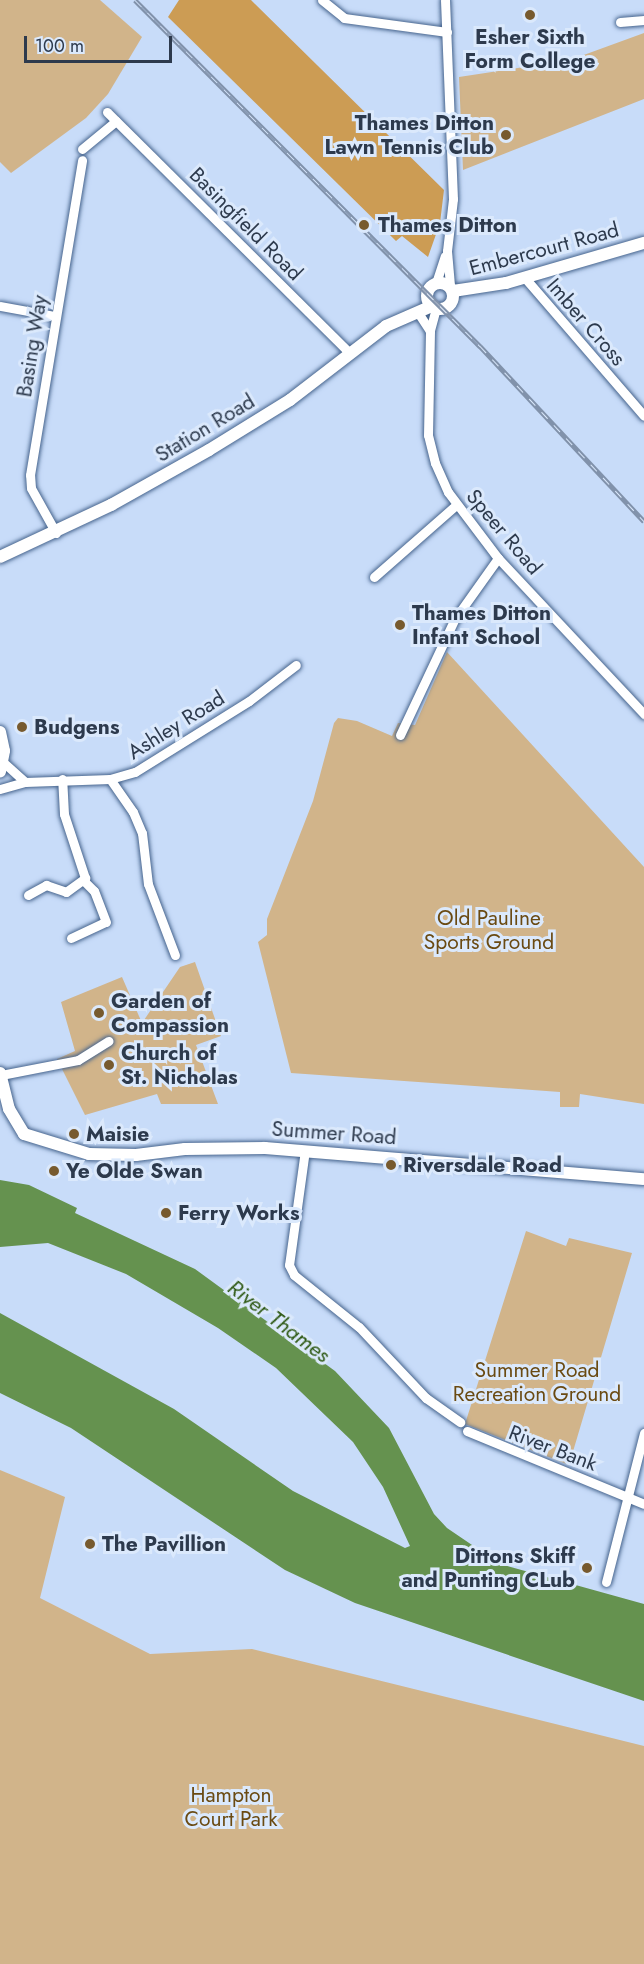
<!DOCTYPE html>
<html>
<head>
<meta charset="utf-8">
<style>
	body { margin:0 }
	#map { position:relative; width:644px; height:1964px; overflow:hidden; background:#c8dcf9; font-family:Jost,sans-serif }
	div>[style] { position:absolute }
	.green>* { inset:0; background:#d1b48a }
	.forest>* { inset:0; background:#cc9c54 }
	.water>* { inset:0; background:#65924f }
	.roads { filter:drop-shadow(0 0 2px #46648d) drop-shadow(0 0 2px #46648d) }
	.street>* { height:9px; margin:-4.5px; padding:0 4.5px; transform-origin:4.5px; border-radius:4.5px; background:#fff }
	.secondary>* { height:12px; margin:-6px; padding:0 6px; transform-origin:6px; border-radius:6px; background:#fff }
	.secondary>.ring { margin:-6px; padding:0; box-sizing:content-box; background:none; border:12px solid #fff; border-radius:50% }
	.rail>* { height:5px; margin-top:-2.5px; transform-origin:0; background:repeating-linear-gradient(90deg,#dbe9fc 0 9px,#8192ab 0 18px); box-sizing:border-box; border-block:2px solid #8192ab }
	.dots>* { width:16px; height:16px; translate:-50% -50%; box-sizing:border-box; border:3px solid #dbe9fc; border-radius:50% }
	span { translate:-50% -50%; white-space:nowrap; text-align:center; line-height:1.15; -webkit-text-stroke:6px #dbe9fc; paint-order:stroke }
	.poi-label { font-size:21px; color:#2d3a4d; font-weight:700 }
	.right { translate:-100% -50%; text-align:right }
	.left { translate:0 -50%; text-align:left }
	.street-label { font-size:21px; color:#2d3a4d }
	.park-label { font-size:21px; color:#6a4a12 }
	.water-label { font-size:22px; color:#2c5711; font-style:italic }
	.scale { position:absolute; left:24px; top:36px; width:148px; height:27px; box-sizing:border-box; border:3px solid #2d3a4d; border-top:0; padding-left:8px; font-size:18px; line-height:21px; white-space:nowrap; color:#2d3a4d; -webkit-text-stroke:4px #dbe9fc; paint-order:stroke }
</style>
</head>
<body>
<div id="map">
	<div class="green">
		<i style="clip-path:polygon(0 0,100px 0,142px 37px,108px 94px,86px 118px,11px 173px,0 162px)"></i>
		<i style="clip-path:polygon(644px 33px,644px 99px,463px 170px,459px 77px,570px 60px)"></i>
		<i style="clip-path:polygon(447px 652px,644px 867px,644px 1104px,580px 1094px,579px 1107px,560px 1107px,560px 1092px,291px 1073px,258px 942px,267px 935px,267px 919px,313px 801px,334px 723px,338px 718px,357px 721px,392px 736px,398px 723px,415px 725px)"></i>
		<i style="clip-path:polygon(195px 962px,221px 1036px,196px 1045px,218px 1104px,161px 1104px,157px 1094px,85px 1115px,57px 1059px,75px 1051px,61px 1002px,122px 977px,142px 1023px,180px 967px)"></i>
		<i style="clip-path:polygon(526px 1231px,566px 1246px,569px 1238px,632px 1253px,569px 1465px,465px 1424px)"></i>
		<i style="clip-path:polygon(0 1470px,65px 1497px,40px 1598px,150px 1654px,252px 1649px,644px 1746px,644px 1964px,0 1964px)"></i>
	</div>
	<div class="forest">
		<i style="clip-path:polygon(179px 0,251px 0,444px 190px,440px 223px,428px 257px,402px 236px,396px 241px,168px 17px)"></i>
	</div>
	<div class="water">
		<i style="clip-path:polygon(0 1180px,29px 1185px,77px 1208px,75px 1213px,195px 1269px,335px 1371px,389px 1428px,434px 1514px,447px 1528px,500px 1564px,644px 1604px,644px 1701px,355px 1603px,285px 1570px,71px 1428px,0 1393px,0 1313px,174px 1409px,293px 1491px,405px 1548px,410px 1546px,383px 1487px,353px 1442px,276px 1368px,218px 1328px,126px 1274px,48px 1243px,0 1247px)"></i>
	</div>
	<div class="roads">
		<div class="street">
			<i style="left:322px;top:0;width:28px;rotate:39deg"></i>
			<i style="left:344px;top:18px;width:104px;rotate:7.7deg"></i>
			<i style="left:445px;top:0;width:199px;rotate:87.7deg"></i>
			<i style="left:453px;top:199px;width:52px;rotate:96.6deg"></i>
			<i style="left:447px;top:251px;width:35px;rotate:85deg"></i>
			<i style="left:620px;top:22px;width:24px;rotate:-5deg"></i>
			<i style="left:107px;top:112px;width:342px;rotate:44.8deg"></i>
			<i style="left:82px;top:149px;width:44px;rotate:-39.5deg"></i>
			<i style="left:525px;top:278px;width:182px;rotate:49.2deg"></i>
			<i style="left:436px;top:283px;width:28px;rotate:-72deg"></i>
			<i style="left:0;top:306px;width:56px;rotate:10.3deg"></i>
			<i style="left:436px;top:308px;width:24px;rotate:105deg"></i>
			<i style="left:430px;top:331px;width:104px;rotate:91.1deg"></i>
			<i style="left:428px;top:435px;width:29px;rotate:76deg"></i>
			<i style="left:435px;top:463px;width:32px;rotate:66deg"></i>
			<i style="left:448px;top:492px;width:83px;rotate:52.9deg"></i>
			<i style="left:498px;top:558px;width:214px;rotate:46.9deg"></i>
			<i style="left:417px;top:311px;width:24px;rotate:57deg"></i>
			<i style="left:56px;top:533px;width:51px;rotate:-119.1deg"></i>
			<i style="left:31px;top:488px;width:13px;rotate:-94deg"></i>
			<i style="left:30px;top:475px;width:319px;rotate:-80.6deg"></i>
			<i style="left:374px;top:577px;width:109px;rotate:-41.3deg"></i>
			<i style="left:400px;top:735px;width:127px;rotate:-64.8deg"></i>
			<i style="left:454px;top:620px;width:76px;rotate:-54.6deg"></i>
			<i style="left:3px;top:762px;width:30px;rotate:42deg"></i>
			<i style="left:110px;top:779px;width:40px;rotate:55.1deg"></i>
			<i style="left:133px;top:812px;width:23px;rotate:67deg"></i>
			<i style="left:142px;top:833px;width:51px;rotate:83.3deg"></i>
			<i style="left:148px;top:884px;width:76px;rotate:69.2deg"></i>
			<i style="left:0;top:789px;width:26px;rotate:-16deg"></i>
			<i style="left:25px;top:782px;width:85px;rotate:-2deg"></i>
			<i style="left:110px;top:779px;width:26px;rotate:-16deg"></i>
			<i style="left:135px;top:772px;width:134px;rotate:-31.9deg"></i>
			<i style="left:249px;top:701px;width:59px;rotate:-37.5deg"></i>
			<i style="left:28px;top:895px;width:21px;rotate:-29deg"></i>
			<i style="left:46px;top:885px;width:21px;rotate:19deg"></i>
			<i style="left:66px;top:892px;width:24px;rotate:-36deg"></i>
			<i style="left:85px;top:878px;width:67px;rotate:-108.2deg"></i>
			<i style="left:64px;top:814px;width:35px;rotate:-93deg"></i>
			<i style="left:71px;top:938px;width:38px;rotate:-25deg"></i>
			<i style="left:106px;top:922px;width:33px;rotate:-111deg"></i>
			<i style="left:94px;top:891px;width:14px;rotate:-135deg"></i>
			<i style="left:1px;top:1075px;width:78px;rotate:-11deg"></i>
			<i style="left:78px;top:1060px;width:36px;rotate:-32deg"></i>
			<i style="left:305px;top:1150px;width:116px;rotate:97.9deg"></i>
			<i style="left:289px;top:1265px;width:11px;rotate:63deg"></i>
			<i style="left:294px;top:1275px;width:83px;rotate:38.7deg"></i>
			<i style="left:359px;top:1327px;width:98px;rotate:46.7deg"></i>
			<i style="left:426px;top:1398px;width:42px;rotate:35.2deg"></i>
			<i style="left:467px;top:1431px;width:191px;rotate:22.4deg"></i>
			<i style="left:606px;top:1582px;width:154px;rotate:-75.7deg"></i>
		</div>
		<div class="secondary">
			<i class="ring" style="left:427px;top:283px;width:14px;height:14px"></i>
			<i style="left:453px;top:291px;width:54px;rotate:-8.6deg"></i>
			<i style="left:506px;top:283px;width:144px;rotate:-16.2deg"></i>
			<i style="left:0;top:557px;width:123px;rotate:-25.1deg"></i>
			<i style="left:111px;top:505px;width:112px;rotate:-29.3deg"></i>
			<i style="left:209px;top:450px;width:95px;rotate:-31.7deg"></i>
			<i style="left:290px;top:400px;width:121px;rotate:-37.6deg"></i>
			<i style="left:386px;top:326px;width:50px;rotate:-23.5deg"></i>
			<i style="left:0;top:732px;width:19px;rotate:78deg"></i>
			<i style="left:4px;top:751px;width:21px;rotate:101deg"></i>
			<i style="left:0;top:1073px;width:37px;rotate:76deg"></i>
			<i style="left:9px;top:1109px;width:29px;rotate:59deg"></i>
			<i style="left:24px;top:1134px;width:68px;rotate:17.1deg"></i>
			<i style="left:89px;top:1154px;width:47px;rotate:1.2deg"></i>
			<i style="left:136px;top:1155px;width:49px;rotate:-7deg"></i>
			<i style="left:185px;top:1149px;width:80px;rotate:-0.7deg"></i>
			<i style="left:265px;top:1148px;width:380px;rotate:4.7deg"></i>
		</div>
	</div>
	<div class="rail">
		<i style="left:135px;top:0;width:489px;rotate:45.1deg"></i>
		<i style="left:480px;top:346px;width:240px;rotate:46.9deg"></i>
	</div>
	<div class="dots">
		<i style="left:530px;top:15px;background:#775a2e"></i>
		<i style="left:506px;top:135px;background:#775a2e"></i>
		<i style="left:364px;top:225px;background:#775a2e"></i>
		<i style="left:400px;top:625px;background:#775a2e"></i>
		<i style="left:22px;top:727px;background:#775a2e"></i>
		<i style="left:99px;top:1013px;background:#775a2e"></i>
		<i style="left:109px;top:1065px;background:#775a2e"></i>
		<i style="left:74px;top:1134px;background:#775a2e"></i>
		<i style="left:391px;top:1165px;background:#775a2e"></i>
		<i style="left:54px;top:1171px;background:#775a2e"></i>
		<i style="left:166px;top:1213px;background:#775a2e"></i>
		<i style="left:90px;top:1544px;background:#775a2e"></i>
		<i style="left:587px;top:1568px;background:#775a2e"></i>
	</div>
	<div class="poi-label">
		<span style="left:530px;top:49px">Esher Sixth<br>Form College</span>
		<span class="right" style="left:494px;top:135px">Thames Ditton<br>Lawn Tennis Club</span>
		<span class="left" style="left:378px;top:225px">Thames Ditton</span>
		<span class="left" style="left:412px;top:625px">Thames Ditton<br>Infant School</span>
		<span class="left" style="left:34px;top:727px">Budgens</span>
		<span class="left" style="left:111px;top:1013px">Garden of<br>Compassion</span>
		<span class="left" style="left:121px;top:1065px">Church of<br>St. Nicholas</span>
		<span class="left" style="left:86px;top:1134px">Maisie</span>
		<span class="left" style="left:403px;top:1165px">Riversdale Road</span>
		<span class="left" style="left:66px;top:1171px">Ye Olde Swan</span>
		<span class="left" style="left:178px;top:1213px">Ferry Works</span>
		<span class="left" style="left:102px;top:1544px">The Pavillion</span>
		<span class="right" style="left:575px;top:1568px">Dittons Skiff<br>and Punting CLub</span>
	</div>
	<div class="street-label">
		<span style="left:246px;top:224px;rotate:45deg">Basingfield Road</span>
		<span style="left:544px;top:249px;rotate:-15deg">Embercourt Road</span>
		<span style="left:586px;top:322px;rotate:49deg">Imber Cross</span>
		<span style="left:32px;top:346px;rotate:-81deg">Basing Way</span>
		<span style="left:205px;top:428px;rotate:-31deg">Station Road</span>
		<span style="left:504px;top:532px;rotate:50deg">Speer Road</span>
		<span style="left:176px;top:725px;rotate:-32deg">Ashley Road</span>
		<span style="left:334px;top:1133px;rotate:4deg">Summer Road</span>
		<span style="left:553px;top:1448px;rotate:21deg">River Bank</span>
	</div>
	<div class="park-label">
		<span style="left:489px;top:930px">Old Pauline<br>Sports Ground</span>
		<span style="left:537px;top:1382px">Summer Road<br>Recreation Ground</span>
		<span style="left:231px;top:1807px">Hampton<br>Court Park</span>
	</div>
	<div class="water-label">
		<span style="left:279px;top:1321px;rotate:37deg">River Thames</span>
	</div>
	<div class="scale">100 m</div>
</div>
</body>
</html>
